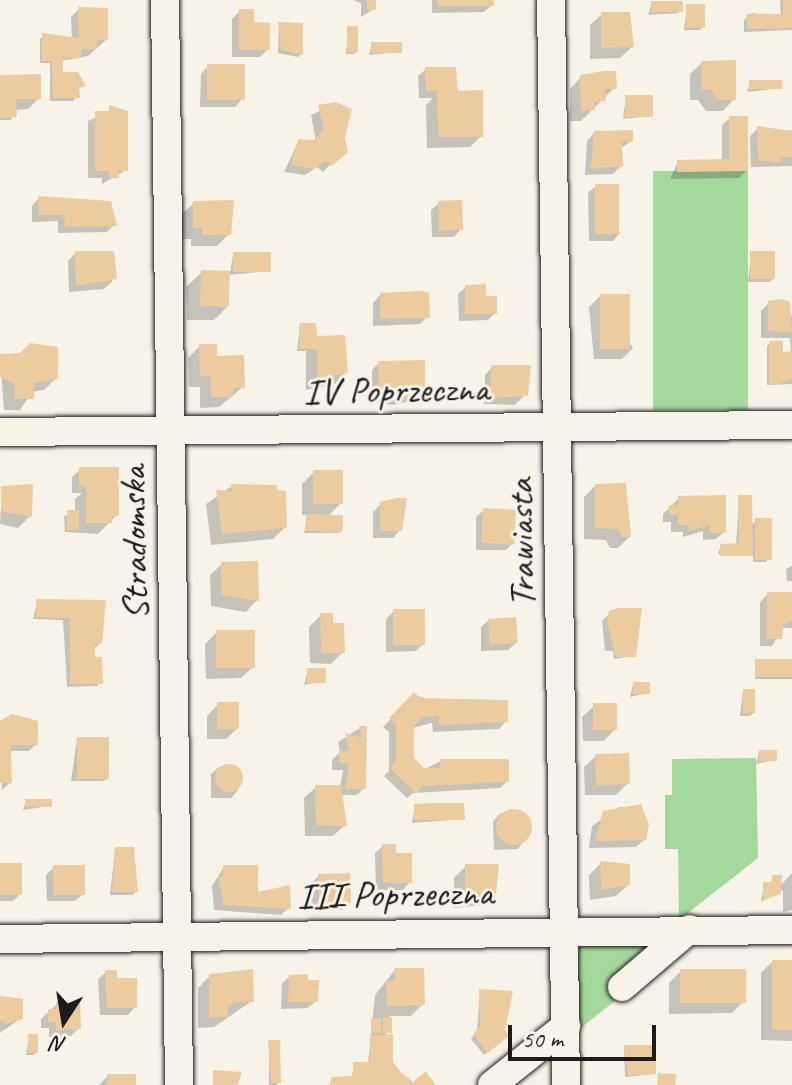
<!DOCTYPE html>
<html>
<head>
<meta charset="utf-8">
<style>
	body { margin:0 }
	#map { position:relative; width:792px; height:1085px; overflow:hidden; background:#f7f3e8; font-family:Caveat,sans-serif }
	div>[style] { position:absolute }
	.green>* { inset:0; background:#a4d99c; transform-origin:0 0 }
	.shadow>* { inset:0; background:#0003; transform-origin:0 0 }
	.building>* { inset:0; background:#eccc9e; transform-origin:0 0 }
	.round { border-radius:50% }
	.roads { filter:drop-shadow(0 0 2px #1c1c1c) drop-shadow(0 0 2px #1c1c1c) }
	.minor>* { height:28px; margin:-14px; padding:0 14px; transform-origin:14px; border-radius:14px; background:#f7f3e8 }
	span { translate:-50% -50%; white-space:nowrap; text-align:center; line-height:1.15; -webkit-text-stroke:6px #f7f3e8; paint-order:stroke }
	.street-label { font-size:38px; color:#1c1c1c }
	.north { position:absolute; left:24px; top:981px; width:80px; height:80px; -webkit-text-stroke:6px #f7f3e8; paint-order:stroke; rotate:192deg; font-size:22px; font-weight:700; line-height:32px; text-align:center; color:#1c1c1c }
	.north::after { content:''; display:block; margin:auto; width:28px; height:36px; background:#1c1c1c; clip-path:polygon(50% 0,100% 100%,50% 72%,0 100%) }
	.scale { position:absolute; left:508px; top:1025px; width:148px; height:36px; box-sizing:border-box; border:4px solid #1c1c1c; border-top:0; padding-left:10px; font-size:24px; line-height:28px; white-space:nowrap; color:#1c1c1c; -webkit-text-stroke:6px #f7f3e8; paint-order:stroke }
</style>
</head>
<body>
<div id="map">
	<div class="green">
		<i style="left:748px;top:171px;width:239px;height:95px;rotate:90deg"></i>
		<i style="clip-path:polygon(756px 758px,758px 858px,679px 920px,678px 849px,665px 849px,665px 795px,672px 795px,672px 759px)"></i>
		<i style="clip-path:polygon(657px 937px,625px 993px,577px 1031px,575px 938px)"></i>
	</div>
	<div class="shadow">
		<i style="clip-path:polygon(353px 0,374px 0,374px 9px,361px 17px,361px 3px)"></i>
		<i style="clip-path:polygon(432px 0,492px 0,492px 5px,484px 12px,432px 13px)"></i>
		<i style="clip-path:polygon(780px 0,792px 0,792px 30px,744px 32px,744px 20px,752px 13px,781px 16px)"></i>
		<i style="clip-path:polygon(652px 3px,680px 13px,648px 15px)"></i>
		<i style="clip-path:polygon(687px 6px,703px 27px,700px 30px,684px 30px)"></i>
		<i style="clip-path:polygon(79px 9px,106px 40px,88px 56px,61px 61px,61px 74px,84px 86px,77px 89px,74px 101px,50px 101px,50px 63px,40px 63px,40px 38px,72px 39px,71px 17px)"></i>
		<i style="clip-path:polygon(240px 11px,268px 49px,260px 57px,232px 57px,232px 19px)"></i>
		<i style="clip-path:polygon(602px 14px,632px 47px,620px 58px,590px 59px,590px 25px)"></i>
		<i style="clip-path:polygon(279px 24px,301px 54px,298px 57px,278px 53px)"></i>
		<i style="clip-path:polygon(348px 28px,357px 51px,354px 54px,346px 54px)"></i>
		<i style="clip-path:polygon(372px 44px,400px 52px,369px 55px)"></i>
		<i style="clip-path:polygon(702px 63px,734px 99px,723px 111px,706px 111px,698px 100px,690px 100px,690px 74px)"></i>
		<i style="clip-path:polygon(208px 66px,242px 99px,235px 107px,200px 107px,201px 74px)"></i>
		<i style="clip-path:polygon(426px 69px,457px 93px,481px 136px,470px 147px,427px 148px,426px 105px,433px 98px,419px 98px,418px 76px)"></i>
		<i style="clip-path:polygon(0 77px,39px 98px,28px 109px,15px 110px,11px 120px,0 120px)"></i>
		<i style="clip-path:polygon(581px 77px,614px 88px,581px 121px,570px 121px,570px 89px)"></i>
		<i style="clip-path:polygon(750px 82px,780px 88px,747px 92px)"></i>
		<i style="clip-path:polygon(626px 97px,651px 116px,623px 119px)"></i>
		<i style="clip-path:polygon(335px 104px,347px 148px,323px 172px,317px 167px,305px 175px,284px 172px,298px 142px,316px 142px,311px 115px)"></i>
		<i style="clip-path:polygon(117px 108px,126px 170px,102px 184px,102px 178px,88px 178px,88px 121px)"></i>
		<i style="clip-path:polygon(730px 118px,746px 171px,739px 178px,670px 179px,678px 162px,722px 161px,722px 125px)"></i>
		<i style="clip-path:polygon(758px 128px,772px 128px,772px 134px,792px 130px,792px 166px,751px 167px,750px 136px)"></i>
		<i style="clip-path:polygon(594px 133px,631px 141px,620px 149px,621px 166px,613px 174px,585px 175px,587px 141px)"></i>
		<i style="clip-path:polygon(596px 186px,620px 233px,613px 241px,589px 241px,588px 193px)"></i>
		<i style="clip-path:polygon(39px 198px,114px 225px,107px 232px,58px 233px,58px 221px,32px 222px,32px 206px)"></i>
		<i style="clip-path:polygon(194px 203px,229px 234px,217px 246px,191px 246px,191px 239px,182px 239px,182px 214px)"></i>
		<i style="clip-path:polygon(439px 203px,461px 229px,454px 237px,432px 237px,431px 210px)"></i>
		<i style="clip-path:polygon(76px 253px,112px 253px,112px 282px,104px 289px,69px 292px,68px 261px)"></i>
		<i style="clip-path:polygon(233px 254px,269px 271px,228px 275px,229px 305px,214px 320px,187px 320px,186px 287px,202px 272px,230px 273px)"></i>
		<i style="clip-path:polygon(751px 254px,773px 278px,770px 282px,748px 282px)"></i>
		<i style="clip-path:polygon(466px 287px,495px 313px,488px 320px,459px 321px,458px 294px)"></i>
		<i style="clip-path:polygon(380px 295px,427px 317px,420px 324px,373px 326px,373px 303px)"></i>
		<i style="clip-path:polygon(600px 296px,633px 348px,622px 359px,594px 359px,589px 307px)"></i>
		<i style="clip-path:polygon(769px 303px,792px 316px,792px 384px,767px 385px,767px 346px,770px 343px,781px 354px,791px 353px,790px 338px,761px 338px,761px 311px)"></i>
		<i style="clip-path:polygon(300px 325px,346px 372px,335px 384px,306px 390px,306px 351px,297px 351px)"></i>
		<i style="clip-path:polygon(200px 346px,243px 387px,219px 407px,200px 408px,200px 387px,189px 387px,188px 358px)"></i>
		<i style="clip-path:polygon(0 357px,56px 378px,44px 390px,32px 392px,20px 410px,4px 410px)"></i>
		<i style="clip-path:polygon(379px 363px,423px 393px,415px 400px,392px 405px,372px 401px,372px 370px)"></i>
		<i style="clip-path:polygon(492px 367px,529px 367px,523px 397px,515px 405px,484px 404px,485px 375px)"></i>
		<i style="clip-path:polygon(80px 470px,117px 515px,98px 534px,65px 532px,64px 516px,75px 512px,75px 499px,82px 493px,72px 493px,72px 477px)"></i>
		<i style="clip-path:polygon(314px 472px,341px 503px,328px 516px,341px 530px,338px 533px,304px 533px,308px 515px,302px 515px,302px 484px)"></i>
		<i style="clip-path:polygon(625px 485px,629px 537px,618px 548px,610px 548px,606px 540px,584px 539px,584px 497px,595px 486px)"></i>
		<i style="clip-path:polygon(232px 486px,275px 492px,285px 527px,273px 539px,211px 545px,206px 504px)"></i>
		<i style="clip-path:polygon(2px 488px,30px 516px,18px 528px,0 524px)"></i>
		<i style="clip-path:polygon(739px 497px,751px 526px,756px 520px,767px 562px,753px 562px,753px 553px,718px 554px,721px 546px,736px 546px)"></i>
		<i style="clip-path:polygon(679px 498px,724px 532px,716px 539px,703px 540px,703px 531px,683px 537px,683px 532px,671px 532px,671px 522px,663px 522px,663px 514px)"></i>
		<i style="clip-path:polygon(381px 504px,400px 530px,393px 538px,373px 538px,373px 512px)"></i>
		<i style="clip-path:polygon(484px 510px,514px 542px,506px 550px,476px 550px,476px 517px)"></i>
		<i style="clip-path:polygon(222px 564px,257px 600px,246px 612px,211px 606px,210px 575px)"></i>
		<i style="clip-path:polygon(792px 566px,792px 581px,787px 581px,786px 569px)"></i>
		<i style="clip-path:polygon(768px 594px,792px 594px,792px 628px,783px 628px,772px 646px,760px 646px,760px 602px)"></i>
		<i style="clip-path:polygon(37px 601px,104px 602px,100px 643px,93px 650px,98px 686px,67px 687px,63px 620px,33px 619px)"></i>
		<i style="clip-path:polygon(640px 610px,634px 656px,614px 659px,613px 651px,605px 651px,602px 621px,610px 613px)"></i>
		<i style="clip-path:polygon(394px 611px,423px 644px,416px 651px,386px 652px,386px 619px)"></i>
		<i style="clip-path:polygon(321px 615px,343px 652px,331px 664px,310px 663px,309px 627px)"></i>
		<i style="clip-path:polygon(489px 620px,516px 643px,508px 650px,481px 651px,481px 627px)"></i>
		<i style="clip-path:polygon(217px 632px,253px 667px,241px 678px,206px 679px,205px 644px)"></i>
		<i style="left:755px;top:661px;width:37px;height:18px"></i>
		<i style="clip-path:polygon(308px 670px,324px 681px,304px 685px)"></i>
		<i style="clip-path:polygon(633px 684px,648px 693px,630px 697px)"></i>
		<i style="clip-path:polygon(743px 691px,754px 712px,750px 716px,740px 716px)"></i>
		<i style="clip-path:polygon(414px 695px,506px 721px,499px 729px,433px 732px,432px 723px,412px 728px,412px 759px,423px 770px,441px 761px,507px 781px,500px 788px,413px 793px,407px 798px,384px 776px,389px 771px,389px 732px,383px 727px)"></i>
		<i style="clip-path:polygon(218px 704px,238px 728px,226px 739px,207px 739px,207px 716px)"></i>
		<i style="clip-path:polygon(594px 706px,615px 729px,604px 741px,583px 741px,582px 717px)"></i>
		<i style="clip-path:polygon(0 723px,36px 744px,29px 751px,9px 751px,10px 783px,2px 790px)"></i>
		<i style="clip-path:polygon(360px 728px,365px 728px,364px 788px,357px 795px,339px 795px,345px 825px,333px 836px,305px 836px,304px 798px,316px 787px,340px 787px,343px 770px,332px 770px,332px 760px,340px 752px,338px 742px)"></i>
		<i style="clip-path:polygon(77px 739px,108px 778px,104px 781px,71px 781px)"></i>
		<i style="clip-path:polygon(759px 752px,775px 760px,756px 764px)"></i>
		<i style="clip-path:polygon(596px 756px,628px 783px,616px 795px,585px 795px,584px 767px)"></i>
		<i style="clip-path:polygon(238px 766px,238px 790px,231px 798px,211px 798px,211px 774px,219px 767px)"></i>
		<i style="clip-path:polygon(26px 801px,50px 806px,23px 810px)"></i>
		<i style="clip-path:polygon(415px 806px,463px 819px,412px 823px)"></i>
		<i style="clip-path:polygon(619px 807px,639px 807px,644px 840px,636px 847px,589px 848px,592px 826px)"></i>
		<i style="clip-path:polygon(501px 813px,526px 813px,531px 830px,518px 849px,494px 850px,493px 821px)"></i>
		<i style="clip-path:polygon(383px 846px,410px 882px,403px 890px,376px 890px,375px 853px)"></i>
		<i style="clip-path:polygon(115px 849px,136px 891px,133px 895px,110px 895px)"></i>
		<i style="clip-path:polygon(601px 863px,628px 885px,616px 896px,590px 900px,589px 875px)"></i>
		<i style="clip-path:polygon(0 865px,20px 894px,13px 901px,0 901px)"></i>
		<i style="clip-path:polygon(466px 866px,494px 893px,482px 905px,454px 908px,454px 878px)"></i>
		<i style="clip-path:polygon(54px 867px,83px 894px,75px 901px,47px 901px,46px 875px)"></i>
		<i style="clip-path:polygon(224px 867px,256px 894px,289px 908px,281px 915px,214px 910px,212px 886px)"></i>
		<i style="clip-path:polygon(792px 873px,792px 910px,783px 912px,783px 890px,761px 902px,764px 884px,780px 878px,780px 886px)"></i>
		<i style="clip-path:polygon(319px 876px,349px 902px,342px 910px,311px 910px,311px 883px)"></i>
		<i style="clip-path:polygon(772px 962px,792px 962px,792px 1041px,761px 1040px,761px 973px)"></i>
		<i style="clip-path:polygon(395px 970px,423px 1004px,411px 1016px,390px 1016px,386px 1036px,391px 1063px,412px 1085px,434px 1085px,328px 1085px,351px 1080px,354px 1064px,368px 1064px,375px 995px)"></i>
		<i style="clip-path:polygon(681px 971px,744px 1001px,732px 1013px,669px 1014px,669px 983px)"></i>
		<i style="clip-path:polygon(106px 972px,135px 1007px,128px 1015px,100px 1015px,98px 979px)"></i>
		<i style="clip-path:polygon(210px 976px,252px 1001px,214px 1027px,198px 1028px,198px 988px)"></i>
		<i style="clip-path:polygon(289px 977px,316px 1001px,308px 1008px,281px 1009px,282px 984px)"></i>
		<i style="clip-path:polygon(480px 991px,503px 1039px,484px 1055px,471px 1039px,477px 1031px)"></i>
		<i style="clip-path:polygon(0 998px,21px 1018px,0 1033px)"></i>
		<i style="clip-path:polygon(57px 1004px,79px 1028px,71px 1036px,49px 1037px,49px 1028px,41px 1028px,41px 1019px)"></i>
		<i style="clip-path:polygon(29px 1036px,37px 1052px,33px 1055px,26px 1055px)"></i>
		<i style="clip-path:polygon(269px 1042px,279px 1082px,276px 1085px,269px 1085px)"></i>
		<i style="clip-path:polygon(624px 1047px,654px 1074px,625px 1077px)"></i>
		<i style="clip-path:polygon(108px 1076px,134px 1085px,99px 1085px)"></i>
	</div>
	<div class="building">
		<i style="left:367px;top:0;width:9px;height:10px"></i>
		<i style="left:438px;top:0;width:56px;height:6px"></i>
		<i style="clip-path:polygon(783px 0,792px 0,792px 28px,747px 29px,746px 14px,783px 14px)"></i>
		<i style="left:651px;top:1px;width:32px;height:11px"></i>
		<i style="left:686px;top:4px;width:19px;height:24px"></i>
		<i style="clip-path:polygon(78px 7px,108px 8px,108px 40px,97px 40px,97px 49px,81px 49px,81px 58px,63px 58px,63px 72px,78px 72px,86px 86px,79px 87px,80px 98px,53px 98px,52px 61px,42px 61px,42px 33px,79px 38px)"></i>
		<i style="clip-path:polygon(239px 9px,254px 9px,254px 22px,270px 23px,270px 50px,239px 50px)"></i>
		<i style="clip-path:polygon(601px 12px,630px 12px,634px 47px,601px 48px)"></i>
		<i style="clip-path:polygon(278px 22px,303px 23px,303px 55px,281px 50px)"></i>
		<i style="left:347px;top:26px;width:11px;height:26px"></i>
		<i style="left:371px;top:42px;width:31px;height:11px"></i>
		<i style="clip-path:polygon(736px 60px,736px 100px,717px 100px,710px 89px,701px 90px,701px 61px)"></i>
		<i style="left:207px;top:64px;width:38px;height:36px"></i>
		<i style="clip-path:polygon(425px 67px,456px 67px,458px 91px,483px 90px,483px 137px,438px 137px,437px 91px,426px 91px)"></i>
		<i style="clip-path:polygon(604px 71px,616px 71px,617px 89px,605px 89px,606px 101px,594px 102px,595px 110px,581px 111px,580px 75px)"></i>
		<i style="clip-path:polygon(41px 74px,41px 99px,16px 99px,17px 117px,0 118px,0 75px)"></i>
		<i style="left:749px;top:80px;width:33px;height:9px"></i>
		<i style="left:625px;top:95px;width:28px;height:22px"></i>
		<i style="clip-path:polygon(336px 102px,352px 109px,344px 142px,348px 152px,332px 166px,326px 161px,314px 169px,291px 165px,298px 139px,314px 140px,324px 129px,318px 105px)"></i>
		<i style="clip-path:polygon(109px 105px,128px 111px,128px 171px,119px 171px,119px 178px,109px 178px,109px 171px,95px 171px,95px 111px,109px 111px)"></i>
		<i style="clip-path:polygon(729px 116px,748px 116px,748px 171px,677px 172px,677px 160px,729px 159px)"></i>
		<i style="clip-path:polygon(757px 126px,792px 131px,792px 157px,780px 157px,781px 162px,758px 161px)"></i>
		<i style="clip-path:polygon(633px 130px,633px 142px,622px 142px,623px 167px,591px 168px,594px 131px)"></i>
		<i style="left:595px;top:184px;width:24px;height:50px"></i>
		<i style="clip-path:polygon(38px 196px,111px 201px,117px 226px,65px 227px,64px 215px,39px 215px)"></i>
		<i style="clip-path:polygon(234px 200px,231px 235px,202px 235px,202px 228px,193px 228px,193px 201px)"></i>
		<i style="left:462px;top:200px;width:30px;height:24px;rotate:88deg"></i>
		<i style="clip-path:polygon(75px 251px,114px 251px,117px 279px,76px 286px)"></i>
		<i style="left:775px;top:251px;width:28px;height:25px;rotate:90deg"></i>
		<i style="left:233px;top:252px;width:38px;height:20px"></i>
		<i style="left:201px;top:270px;width:29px;height:36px;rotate:2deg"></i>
		<i style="clip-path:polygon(486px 284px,486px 296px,497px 296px,497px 314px,465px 314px,465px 285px)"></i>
		<i style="clip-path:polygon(418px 291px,429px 292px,430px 318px,380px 319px,380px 293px)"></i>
		<i style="left:600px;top:294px;width:30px;height:55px"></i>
		<i style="clip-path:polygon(782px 299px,790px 302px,792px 332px,768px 331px,768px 301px)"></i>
		<i style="clip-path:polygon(299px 323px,316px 323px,317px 336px,345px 335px,348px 373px,317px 379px,317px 349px,300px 349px)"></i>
		<i style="clip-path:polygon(769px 341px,783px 341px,783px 352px,792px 351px,792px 379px,779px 384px,769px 384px)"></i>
		<i style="clip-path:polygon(30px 343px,58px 347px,58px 379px,34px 383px,34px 399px,15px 399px,15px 385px,0 377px,0 354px,20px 353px)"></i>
		<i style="clip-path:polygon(199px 344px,217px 344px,217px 356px,244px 355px,245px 388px,233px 388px,233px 397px,211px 397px,211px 376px,200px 376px)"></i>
		<i style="clip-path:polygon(425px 360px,425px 393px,402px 398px,379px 394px,378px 361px)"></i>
		<i style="clip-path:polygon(491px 365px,531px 365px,528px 396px,490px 398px)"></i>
		<i style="clip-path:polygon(79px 467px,119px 467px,119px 516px,112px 516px,112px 523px,86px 523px,86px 486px,79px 486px)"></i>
		<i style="left:313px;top:470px;width:30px;height:34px"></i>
		<i style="clip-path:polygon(626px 483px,631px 537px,622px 537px,618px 529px,595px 528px,595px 484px)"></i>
		<i style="clip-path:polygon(33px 484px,32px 517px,1px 511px,1px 486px)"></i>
		<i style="clip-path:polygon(231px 484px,277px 485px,277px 490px,286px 491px,287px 528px,222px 534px,216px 490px,231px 491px)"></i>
		<i style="clip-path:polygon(726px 495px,726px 533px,710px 533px,710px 525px,689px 531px,689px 525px,678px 525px,678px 515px,669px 515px,669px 505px,678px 505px,678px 496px)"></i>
		<i style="clip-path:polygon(738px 495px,752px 495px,753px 556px,720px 556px,720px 544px,739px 543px)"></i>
		<i style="clip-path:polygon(397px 498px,407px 498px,402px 531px,380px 531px,380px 502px)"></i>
		<i style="left:483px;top:508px;width:33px;height:35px;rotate:3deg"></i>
		<i style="left:67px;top:510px;width:12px;height:20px"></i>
		<i style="left:306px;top:514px;width:37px;height:17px;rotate:2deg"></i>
		<i style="left:755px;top:518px;width:17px;height:42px"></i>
		<i style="clip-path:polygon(258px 561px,259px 601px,221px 595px,221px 562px)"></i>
		<i style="clip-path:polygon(767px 592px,792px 592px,792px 621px,783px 626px,782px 639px,767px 639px)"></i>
		<i style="clip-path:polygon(36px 599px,106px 600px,102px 644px,95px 644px,95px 657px,102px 657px,103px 684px,70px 684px,70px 618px,36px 617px)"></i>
		<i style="clip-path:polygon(618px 608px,642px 608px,636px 657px,616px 657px,607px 622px,609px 611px)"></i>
		<i style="left:393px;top:609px;width:32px;height:36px"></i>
		<i style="clip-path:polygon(320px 613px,333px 613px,333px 623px,344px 623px,345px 653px,321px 653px)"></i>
		<i style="left:516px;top:617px;width:26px;height:28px;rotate:86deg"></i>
		<i style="left:216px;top:630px;width:39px;height:38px"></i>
		<i style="left:755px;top:659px;width:37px;height:18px"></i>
		<i style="left:307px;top:668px;width:19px;height:15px"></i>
		<i style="left:633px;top:682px;width:17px;height:12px"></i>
		<i style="left:743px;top:689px;width:12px;height:24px"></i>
		<i style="clip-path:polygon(414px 692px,420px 698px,508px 700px,508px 722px,439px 725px,439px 716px,423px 717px,414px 726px,414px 758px,424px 768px,440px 768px,440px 759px,509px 759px,509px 782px,422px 786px,416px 793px,390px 768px,396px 761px,396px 724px,389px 718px)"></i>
		<i style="left:217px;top:702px;width:22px;height:27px"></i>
		<i style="left:617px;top:703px;width:27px;height:24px;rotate:90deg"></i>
		<i style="clip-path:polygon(12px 714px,38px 721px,38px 745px,11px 745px,12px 783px,0 783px,0 721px)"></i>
		<i style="clip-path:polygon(359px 726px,367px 726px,366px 789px,345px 789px,349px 763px,339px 763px,339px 751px,349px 751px,345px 733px,362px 738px)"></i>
		<i style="left:77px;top:737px;width:32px;height:42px"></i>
		<i style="left:759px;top:750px;width:18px;height:11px"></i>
		<i style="left:629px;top:753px;width:31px;height:34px;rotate:88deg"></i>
		<i class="round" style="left:215px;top:764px;width:28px;height:28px"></i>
		<i style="clip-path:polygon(315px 785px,341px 785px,347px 826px,316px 825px)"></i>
		<i style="left:25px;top:799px;width:27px;height:8px"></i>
		<i style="clip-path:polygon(432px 803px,464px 803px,465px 820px,414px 820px,414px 804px)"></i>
		<i style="clip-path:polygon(641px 804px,649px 824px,646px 840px,595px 841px,603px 811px)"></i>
		<i class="round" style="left:496px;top:809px;width:36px;height:36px"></i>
		<i style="clip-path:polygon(382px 844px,396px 844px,396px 853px,412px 853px,412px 883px,383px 883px)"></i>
		<i style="clip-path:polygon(115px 847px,134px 847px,138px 892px,112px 892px)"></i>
		<i style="clip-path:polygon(600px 861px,630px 864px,630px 885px,601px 890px)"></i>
		<i style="left:0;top:863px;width:22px;height:32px"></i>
		<i style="clip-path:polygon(465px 864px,499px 864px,496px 894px,465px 897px)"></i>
		<i style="left:53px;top:865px;width:32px;height:30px"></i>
		<i style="clip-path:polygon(223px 865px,258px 865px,258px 892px,290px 885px,291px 909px,224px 905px,218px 877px,223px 877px)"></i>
		<i style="left:350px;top:873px;width:30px;height:32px;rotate:88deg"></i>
		<i style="clip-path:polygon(772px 875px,782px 875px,781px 894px,763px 900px,763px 882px,772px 882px)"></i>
		<i style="left:772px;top:960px;width:20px;height:70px"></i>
		<i style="clip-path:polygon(394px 968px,424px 968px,425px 1005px,387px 1006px,386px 981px,395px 981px)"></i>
		<i style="clip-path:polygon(253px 969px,254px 1002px,235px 1002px,228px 1006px,228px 1017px,209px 1017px,209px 974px)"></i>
		<i style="left:680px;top:969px;width:66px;height:34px"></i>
		<i style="clip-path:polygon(105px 970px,117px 970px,117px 978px,137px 978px,137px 1008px,107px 1008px)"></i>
		<i style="clip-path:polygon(308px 974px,308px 980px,319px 980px,318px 1002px,288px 1002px,289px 975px)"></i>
		<i style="clip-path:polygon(479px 989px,513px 991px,505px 1030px,509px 1036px,488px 1053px,473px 1034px,480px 1026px)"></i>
		<i style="clip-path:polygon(0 996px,23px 999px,23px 1019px,6px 1024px,0 1019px)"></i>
		<i style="clip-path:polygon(56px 1002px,80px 1002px,81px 1029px,56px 1030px,56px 1022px,48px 1022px,48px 1009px,56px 1009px)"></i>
		<i style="left:383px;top:1017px;width:9px;height:16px"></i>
		<i style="left:371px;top:1018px;width:10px;height:15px"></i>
		<i style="left:28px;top:1034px;width:10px;height:19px"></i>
		<i style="clip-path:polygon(393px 1034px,393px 1062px,401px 1072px,413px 1082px,426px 1071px,436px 1085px,329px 1085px,332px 1077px,353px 1076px,353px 1062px,370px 1062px,370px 1035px)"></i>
		<i style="clip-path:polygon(268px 1040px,280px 1040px,281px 1083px,271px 1083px)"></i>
		<i style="clip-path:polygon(624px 1045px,656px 1045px,656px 1074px,628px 1075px)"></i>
		<i style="clip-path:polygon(213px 1070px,241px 1072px,241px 1076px,237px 1085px,213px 1085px)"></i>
		<i style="left:658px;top:1073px;width:18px;height:12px;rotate:3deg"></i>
		<i style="left:107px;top:1074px;width:29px;height:11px"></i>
	</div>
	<div class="roads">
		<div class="minor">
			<i style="left:165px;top:0;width:1085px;rotate:89.26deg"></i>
			<i style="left:551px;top:0;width:1085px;rotate:89.21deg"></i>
			<i style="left:0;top:432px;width:792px;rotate:-0.51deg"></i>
			<i style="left:0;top:939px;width:792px;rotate:-0.65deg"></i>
			<i style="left:622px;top:987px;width:89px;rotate:-40.5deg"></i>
			<i style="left:492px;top:1085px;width:95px;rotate:-38.6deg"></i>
		</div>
	</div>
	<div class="street-label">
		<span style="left:396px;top:390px;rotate:-1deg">IV Poprzeczna</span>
		<span style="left:134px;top:543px;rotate:-91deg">Stradomska</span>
		<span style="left:521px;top:543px;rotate:-91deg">Trawiasta</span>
		<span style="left:395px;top:894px;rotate:-1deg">III Poprzeczna</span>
	</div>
	<div class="north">N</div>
	<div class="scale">50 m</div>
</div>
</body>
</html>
